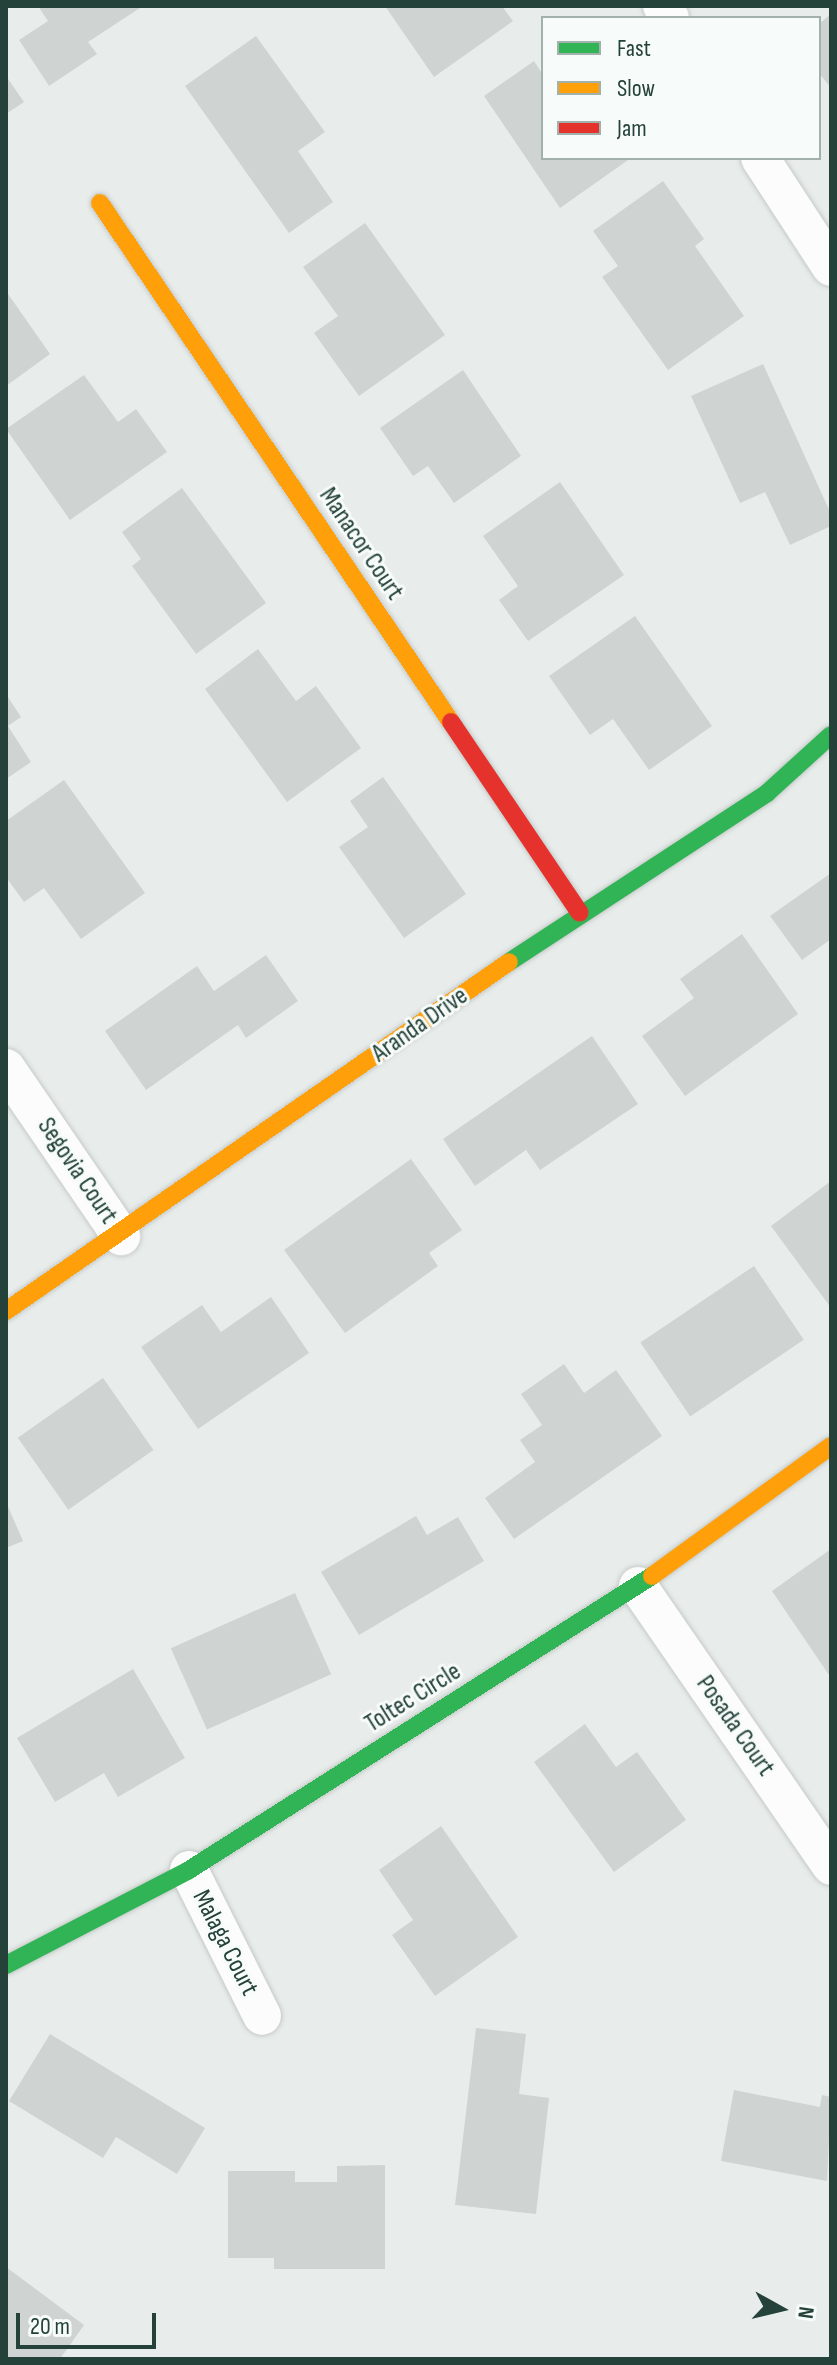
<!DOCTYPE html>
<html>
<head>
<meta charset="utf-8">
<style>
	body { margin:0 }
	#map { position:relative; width:837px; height:2365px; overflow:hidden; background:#e8edeb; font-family:"Sofia Sans Condensed",sans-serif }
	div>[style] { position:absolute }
	.building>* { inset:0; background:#cfd4d2; transform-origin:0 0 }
	.roads { filter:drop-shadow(0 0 2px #c5cac8) drop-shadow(0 0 2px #c5cac8) }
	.street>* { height:38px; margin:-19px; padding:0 19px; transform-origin:19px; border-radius:19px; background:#fcfcfc }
	.fast>* { height:18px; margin:-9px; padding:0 9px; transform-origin:9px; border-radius:9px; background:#30b455 }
	.slow>* { height:18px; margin:-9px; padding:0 9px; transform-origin:9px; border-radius:9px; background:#ff9f0a }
	.jam>* { height:18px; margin:-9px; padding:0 9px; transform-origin:9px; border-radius:9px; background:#e5322d }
	span { translate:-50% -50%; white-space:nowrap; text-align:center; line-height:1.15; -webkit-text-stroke:6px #f7fbf9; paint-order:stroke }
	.street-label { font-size:26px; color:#24423a }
	.frame { position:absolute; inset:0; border:8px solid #24423a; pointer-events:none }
	.legend { position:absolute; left:541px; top:16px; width:280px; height:144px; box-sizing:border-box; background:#f7fbf9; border:2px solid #a3b1ad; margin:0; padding:10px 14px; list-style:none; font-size:24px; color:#24423a }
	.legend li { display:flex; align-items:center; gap:16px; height:40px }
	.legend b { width:40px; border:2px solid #a3b1ad }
	.north { position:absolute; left:741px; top:2269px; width:80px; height:80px; -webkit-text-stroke:6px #f7fbf9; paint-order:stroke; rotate:98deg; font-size:22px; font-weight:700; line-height:32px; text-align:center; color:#24423a }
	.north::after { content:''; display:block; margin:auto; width:28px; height:36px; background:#24423a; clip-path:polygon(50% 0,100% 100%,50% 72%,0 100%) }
	.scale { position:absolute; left:16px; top:2313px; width:140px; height:36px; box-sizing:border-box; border:4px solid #24423a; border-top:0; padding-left:10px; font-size:24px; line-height:28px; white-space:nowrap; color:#24423a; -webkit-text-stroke:6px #f7fbf9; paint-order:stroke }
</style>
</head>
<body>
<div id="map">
	<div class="building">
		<i style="clip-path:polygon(38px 6px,143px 6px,88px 42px,97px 54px,49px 86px,19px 40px,48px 21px)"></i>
		<i style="clip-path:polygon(385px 6px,502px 6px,513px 21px,434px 77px)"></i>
		<i style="clip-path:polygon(831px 14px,831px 88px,819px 73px,819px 24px)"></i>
		<i style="clip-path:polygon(256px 36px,325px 132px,298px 151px,333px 202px,289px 233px,185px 86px)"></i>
		<i style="clip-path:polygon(534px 61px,543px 75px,543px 158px,631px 158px,560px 208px,484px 96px)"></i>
		<i style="clip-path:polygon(6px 76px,24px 102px,6px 114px)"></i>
		<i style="clip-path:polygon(663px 181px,704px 239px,695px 246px,744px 316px,668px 370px,602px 277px,618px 266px,593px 231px)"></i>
		<i style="clip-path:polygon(365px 223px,445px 335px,359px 396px,314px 333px,338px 316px,303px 267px)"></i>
		<i style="clip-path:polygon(6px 291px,50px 354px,6px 386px)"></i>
		<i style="clip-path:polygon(763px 364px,831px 514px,831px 526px,790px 545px,765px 492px,740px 503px,691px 396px)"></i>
		<i style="clip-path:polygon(463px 370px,521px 456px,454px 503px,428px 466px,413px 476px,380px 428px)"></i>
		<i style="clip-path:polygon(84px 375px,118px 422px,136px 409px,167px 452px,70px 520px,6px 429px)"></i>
		<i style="clip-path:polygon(560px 482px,624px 575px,528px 641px,499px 600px,518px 586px,483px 536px)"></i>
		<i style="clip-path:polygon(182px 488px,266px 603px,196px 654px,132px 566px,141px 559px,122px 532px)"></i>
		<i style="clip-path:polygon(635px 616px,712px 726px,649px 770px,613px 719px,590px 735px,549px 676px)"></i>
		<i style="clip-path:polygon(258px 649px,296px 701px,316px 686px,361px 748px,287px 802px,205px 689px)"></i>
		<i style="clip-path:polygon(6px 694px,21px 717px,8px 726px,31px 762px,6px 779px)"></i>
		<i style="clip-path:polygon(383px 777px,466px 894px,404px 938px,339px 847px,368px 827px,350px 801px)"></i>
		<i style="clip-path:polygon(64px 780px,145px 893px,81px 939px,44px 888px,24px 902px,6px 877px,6px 821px)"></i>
		<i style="clip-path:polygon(831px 873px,831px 939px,802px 960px,770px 916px)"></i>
		<i style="clip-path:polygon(742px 934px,798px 1014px,685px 1096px,642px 1036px,694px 998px,680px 979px)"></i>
		<i style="clip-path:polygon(266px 955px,298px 1001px,246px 1038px,238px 1025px,146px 1090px,105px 1031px,197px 966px,214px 991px)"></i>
		<i style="clip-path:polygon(592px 1036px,638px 1104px,540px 1170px,526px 1150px,475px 1186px,443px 1139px)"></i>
		<i style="clip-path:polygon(411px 1159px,462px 1230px,429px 1253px,438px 1266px,345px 1333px,284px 1250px)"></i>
		<i style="clip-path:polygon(831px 1181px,831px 1308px,771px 1226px)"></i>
		<i style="left:754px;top:1266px;width:89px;height:137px;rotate:56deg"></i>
		<i style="clip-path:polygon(271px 1297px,309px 1353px,198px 1429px,141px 1347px,202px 1305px,221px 1332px)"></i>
		<i style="clip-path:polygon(564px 1364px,584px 1393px,616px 1370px,662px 1436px,514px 1539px,485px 1498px,535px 1462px,520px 1440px,542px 1425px,521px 1394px)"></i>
		<i style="left:103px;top:1378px;width:88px;height:104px;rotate:55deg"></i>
		<i style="clip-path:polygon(6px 1502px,23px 1541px,6px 1548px)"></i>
		<i style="clip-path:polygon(416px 1516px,427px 1535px,458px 1517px,484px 1561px,359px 1635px,321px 1572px)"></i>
		<i style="clip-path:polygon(831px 1549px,831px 1678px,772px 1591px)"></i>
		<i style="left:295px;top:1593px;width:89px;height:136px;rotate:66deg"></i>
		<i style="clip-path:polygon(133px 1669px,185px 1758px,118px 1797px,104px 1773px,55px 1802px,17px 1738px)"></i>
		<i style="clip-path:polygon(585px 1724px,616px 1767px,637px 1752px,686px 1820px,614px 1872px,534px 1762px)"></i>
		<i style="clip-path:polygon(441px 1826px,518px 1937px,435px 1996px,392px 1935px,413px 1920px,379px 1870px)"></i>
		<i style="clip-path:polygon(476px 2028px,526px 2034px,519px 2094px,549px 2098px,536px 2214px,455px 2205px)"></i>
		<i style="clip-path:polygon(50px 2034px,205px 2128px,177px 2174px,116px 2137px,103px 2158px,9px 2101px)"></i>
		<i style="clip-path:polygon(734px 2090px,820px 2107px,822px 2095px,831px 2097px,827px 2181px,721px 2161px)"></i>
		<i style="clip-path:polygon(385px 2165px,385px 2269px,274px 2269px,274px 2258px,228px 2258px,228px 2171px,295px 2171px,295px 2182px,337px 2182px,337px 2166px)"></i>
		<i style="clip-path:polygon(6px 2267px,84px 2325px,60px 2359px,6px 2359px)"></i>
	</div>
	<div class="roads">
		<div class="street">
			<i style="left:662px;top:6px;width:14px;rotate:56deg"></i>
			<i style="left:760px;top:158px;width:130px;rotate:56.9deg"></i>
			<i style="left:6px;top:1068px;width:204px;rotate:55.6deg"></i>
			<i style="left:638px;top:1586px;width:340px;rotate:55.4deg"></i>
			<i style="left:189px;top:1870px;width:163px;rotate:63.4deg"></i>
		</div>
		<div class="fast">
			<i style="left:509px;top:962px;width:308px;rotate:-33.2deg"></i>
			<i style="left:767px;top:793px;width:86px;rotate:-42.2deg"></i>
			<i style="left:6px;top:1965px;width:206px;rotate:-27.4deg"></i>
			<i style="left:189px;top:1870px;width:548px;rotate:-32.42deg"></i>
		</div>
		<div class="slow">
			<i style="left:100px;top:203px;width:627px;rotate:55.93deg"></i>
			<i style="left:6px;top:1311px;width:612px;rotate:-34.75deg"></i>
			<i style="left:652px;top:1576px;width:221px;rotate:-36deg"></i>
		</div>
		<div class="jam">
			<i style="left:451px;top:722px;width:230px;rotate:56deg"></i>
		</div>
	</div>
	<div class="street-label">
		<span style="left:361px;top:544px;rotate:56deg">Manacor Court</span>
		<span style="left:420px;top:1025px;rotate:-35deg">Aranda Drive</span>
		<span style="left:77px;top:1171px;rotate:56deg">Segovia Court</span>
		<span style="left:413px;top:1698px;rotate:-32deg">Toltec Circle</span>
		<span style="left:735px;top:1726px;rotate:55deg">Posada Court</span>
		<span style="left:225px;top:1943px;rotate:63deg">Malaga Court</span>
	</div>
	<div class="frame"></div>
	<ul class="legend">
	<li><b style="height:10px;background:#30b455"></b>Fast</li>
	<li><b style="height:10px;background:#ff9f0a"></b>Slow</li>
	<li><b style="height:10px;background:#e5322d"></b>Jam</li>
	</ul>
	<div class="north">N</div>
	<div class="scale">20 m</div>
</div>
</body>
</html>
